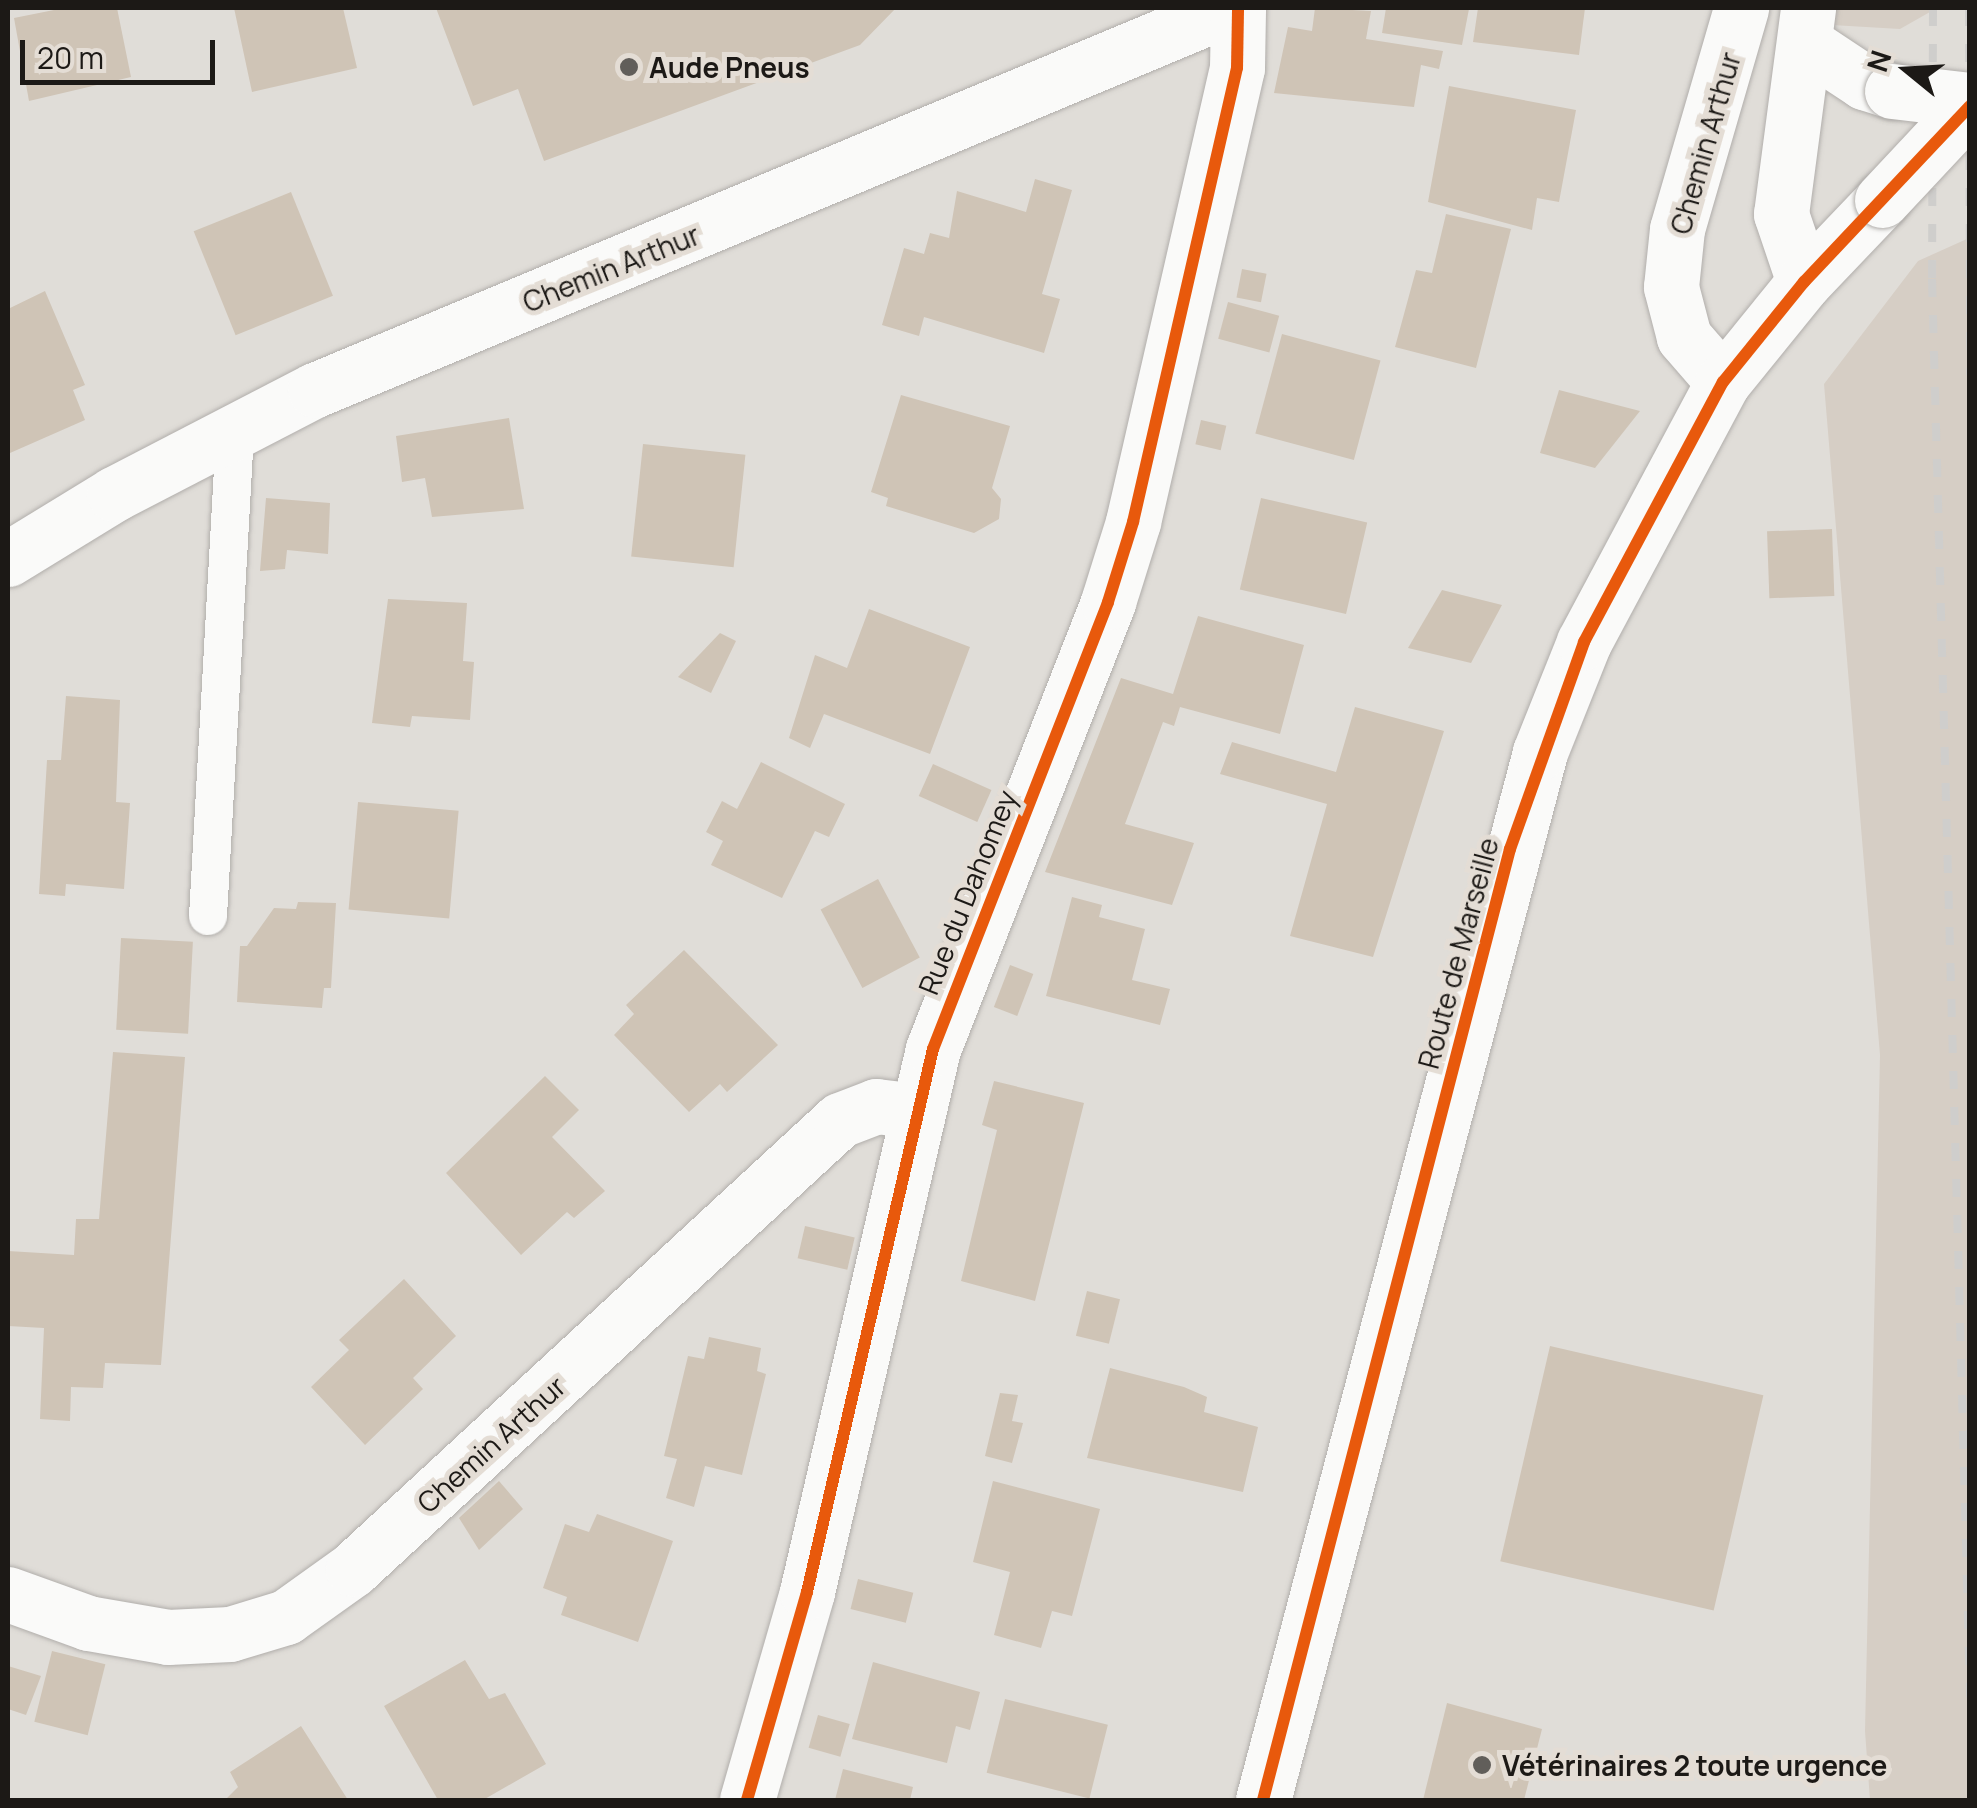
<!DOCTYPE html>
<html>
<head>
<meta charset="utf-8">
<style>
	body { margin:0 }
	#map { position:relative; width:1977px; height:1808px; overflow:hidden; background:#e0ddd8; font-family:Manrope,sans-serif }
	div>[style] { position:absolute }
	.built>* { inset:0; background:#d6cec5 }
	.building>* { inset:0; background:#cfc4b6; transform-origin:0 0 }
	.roads { filter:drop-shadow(0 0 2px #b1aeab) drop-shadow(0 0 2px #b1aeab) }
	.service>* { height:38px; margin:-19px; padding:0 19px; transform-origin:19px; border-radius:19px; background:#fafaf9 }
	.minor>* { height:55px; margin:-27.5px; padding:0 27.5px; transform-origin:27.5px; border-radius:27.5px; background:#fafaf9 }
	.tertiary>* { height:55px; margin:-27.5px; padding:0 27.5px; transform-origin:27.5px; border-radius:27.5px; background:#fafaf9 }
	.primary>* { height:55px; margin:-27.5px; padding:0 27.5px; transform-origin:27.5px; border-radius:27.5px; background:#fafaf9 }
	.rail>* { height:8px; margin-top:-4px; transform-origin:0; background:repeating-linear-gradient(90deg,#cfcecc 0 18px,transparent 0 36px) }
	.bridges { filter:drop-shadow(0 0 2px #b1aeab) drop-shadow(0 0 2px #b1aeab) }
	.tertiary-bridge>* { height:55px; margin:-27.5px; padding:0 27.5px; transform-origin:27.5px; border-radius:27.5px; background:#fafaf9 }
	.primary-bridge>* { height:55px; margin:-27.5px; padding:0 27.5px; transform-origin:27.5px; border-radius:27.5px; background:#fafaf9 }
	.cycleway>* { height:12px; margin:-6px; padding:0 6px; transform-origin:6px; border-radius:6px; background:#e8590c }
	.dots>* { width:28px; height:28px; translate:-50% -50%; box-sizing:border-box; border:5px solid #e4ddd5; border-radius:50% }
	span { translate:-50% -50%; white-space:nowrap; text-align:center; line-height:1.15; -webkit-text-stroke:10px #e4ddd5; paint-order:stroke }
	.poi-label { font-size:28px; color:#1c1916; font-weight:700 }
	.left { translate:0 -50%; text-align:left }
	.street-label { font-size:28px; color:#1c1916 }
	.frame { position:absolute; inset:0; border:10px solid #1c1916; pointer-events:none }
	.north { position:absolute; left:1857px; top:20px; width:100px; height:100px; -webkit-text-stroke:8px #e4ddd5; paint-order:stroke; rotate:288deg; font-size:28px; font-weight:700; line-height:40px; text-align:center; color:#1c1916 }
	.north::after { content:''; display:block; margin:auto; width:35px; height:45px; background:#1c1916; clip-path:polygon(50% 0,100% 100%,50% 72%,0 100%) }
	.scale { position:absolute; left:20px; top:40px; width:195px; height:45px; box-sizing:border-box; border:5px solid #1c1916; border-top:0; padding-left:12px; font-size:30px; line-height:35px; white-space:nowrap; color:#1c1916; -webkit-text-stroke:8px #e4ddd5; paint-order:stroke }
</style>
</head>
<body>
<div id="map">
	<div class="built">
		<i style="clip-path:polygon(1834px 8px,1937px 8px,1900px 29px,1832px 25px)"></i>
		<i style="clip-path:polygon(1969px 238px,1969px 1800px,1870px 1800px,1865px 1731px,1880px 1055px,1824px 384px,1918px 261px)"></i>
	</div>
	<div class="building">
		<i style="clip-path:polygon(64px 8px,117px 8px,131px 77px,29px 101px,14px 18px)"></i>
		<i style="clip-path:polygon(234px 8px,343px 8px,357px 68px,252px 92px)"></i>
		<i style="clip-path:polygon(436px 8px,896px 8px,860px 45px,544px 161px,518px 89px,473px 106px)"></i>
		<i style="clip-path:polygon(1315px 8px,1371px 11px,1366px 39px,1443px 51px,1439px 69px,1421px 65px,1414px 107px,1274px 93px,1288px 27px,1312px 31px)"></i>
		<i style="clip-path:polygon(1386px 8px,1469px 9px,1462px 45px,1382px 33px)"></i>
		<i style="clip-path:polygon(1478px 8px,1585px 8px,1579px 55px,1473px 42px)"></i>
		<i style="clip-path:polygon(1449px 86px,1576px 110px,1559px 202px,1537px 198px,1532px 230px,1428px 202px)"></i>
		<i style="clip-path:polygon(1035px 179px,1072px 190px,1042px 294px,1060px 299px,1044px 353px,924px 317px,919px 336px,882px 325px,904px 248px,924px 254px,930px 233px,949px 238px,957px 191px,1026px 212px)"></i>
		<i style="left:291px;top:192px;width:112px;height:105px;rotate:68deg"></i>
		<i style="clip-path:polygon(1446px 214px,1511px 229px,1476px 368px,1395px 347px,1416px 270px,1432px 273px)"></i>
		<i style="left:1242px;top:269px;width:25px;height:29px;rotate:11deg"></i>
		<i style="clip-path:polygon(45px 291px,85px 385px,73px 390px,85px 420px,10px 453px,8px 309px)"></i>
		<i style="left:1228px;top:302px;width:53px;height:38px;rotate:15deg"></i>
		<i style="left:1282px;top:334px;width:102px;height:103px;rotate:15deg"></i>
		<i style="clip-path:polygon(1559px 390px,1640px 411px,1595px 468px,1540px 453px)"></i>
		<i style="clip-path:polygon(901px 395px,1010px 426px,992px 488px,1001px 499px,999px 519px,974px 533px,886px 506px,888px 498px,871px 492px)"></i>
		<i style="clip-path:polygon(509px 418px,524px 509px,432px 517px,425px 478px,402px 482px,396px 436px)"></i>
		<i style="left:1201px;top:420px;width:26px;height:25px;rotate:13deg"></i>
		<i style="left:643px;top:444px;width:103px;height:113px;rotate:6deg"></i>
		<i style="clip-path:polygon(266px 498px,330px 503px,328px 554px,287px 550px,285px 569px,260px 571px)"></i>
		<i style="left:1261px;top:498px;width:109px;height:94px;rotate:13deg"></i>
		<i style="left:1832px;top:529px;width:67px;height:65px;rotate:88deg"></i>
		<i style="clip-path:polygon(1442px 590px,1502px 605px,1471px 663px,1408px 648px)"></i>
		<i style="clip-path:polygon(388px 599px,467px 603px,463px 661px,474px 662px,470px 720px,412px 716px,410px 727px,372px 723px)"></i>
		<i style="clip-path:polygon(869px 609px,970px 647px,930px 754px,824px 714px,810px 748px,789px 738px,815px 655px,847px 668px)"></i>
		<i style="clip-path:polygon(1198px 616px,1304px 645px,1280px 734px,1180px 707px,1174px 726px,1163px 722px,1125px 824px,1194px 843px,1172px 905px,1045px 872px,1121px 678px,1173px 694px)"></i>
		<i style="clip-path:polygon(720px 633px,736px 641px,711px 693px,678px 677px)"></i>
		<i style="clip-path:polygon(66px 696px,120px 700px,116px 802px,130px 803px,124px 889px,66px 884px,65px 896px,39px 894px,47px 760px,61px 760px)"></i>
		<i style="clip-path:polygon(1355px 707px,1444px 731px,1373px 957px,1290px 936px,1327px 804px,1220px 774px,1232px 742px,1336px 772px)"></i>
		<i style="clip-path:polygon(761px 762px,845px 804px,829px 837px,815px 831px,782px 898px,711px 865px,723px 841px,706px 832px,722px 801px,737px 809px)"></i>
		<i style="left:933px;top:764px;width:64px;height:35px;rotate:24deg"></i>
		<i style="left:358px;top:802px;width:101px;height:108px;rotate:5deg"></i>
		<i style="left:878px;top:879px;width:89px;height:65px;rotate:62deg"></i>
		<i style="clip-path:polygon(1072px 897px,1102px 905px,1099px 917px,1145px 929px,1132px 980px,1170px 989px,1160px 1025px,1046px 996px)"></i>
		<i style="clip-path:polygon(298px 902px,336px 903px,331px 988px,324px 988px,322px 1008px,237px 1002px,240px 946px,247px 946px,274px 908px,296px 909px)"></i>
		<i style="left:121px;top:938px;width:72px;height:92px;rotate:3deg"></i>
		<i style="clip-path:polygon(684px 950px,778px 1045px,727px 1092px,720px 1084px,689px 1112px,614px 1035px,634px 1014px,626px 1005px)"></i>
		<i style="left:1010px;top:965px;width:25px;height:45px;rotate:21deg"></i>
		<i style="clip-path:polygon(113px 1052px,185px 1057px,161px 1365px,105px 1363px,103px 1388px,71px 1387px,70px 1421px,40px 1419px,44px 1328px,8px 1326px,8px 1251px,74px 1255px,76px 1219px,99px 1219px)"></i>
		<i style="clip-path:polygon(545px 1076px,579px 1110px,552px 1137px,605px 1191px,574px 1218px,567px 1212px,521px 1255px,446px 1173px)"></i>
		<i style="clip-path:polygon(994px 1081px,1084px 1103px,1035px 1301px,961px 1281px,997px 1130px,982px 1125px)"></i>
		<i style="left:805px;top:1226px;width:51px;height:33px;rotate:13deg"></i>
		<i style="clip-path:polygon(404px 1279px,456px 1336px,413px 1378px,423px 1389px,365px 1445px,311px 1387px,349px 1350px,339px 1340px)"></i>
		<i style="left:1087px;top:1291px;width:34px;height:46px;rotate:14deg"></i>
		<i style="clip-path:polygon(709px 1337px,761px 1348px,757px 1371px,766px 1374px,742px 1475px,705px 1466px,694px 1507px,666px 1498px,677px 1459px,664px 1456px,688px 1356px,704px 1359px)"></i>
		<i style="left:1550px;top:1346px;width:219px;height:221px;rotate:13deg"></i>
		<i style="clip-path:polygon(1110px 1368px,1184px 1387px,1207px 1397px,1204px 1412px,1258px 1427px,1243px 1492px,1087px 1458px)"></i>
		<i style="clip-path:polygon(1000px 1393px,1018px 1395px,1012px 1421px,1023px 1423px,1012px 1463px,985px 1456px)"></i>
		<i style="clip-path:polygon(499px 1481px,523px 1509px,479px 1550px,459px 1518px)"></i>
		<i style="clip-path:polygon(993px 1481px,1100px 1509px,1072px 1616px,1052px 1611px,1041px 1648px,994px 1635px,1010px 1572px,973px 1562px)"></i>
		<i style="clip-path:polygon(597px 1514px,673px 1541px,638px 1642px,561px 1615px,567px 1597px,543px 1588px,565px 1524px,589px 1532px)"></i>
		<i style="left:858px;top:1579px;width:57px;height:31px;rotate:14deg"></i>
		<i style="left:52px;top:1651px;width:55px;height:73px;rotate:14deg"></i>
		<i style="clip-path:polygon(465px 1660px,489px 1699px,505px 1693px,546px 1764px,483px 1800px,438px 1800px,384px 1706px)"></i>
		<i style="clip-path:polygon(873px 1662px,980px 1692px,970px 1730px,956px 1726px,947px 1763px,852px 1739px)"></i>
		<i style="clip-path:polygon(8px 1666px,41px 1676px,26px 1715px,8px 1709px)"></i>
		<i style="left:1005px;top:1699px;width:106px;height:76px;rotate:14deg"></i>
		<i style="clip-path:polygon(1447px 1703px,1542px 1729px,1524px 1800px,1423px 1800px)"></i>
		<i style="left:818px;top:1715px;width:33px;height:34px;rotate:16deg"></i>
		<i style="clip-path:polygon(301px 1726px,348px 1800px,225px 1800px,238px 1787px,230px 1772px)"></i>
		<i style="clip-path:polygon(843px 1769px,913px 1787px,910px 1800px,835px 1800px)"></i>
	</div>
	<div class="roads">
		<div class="service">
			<i style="left:208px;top:916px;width:489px;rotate:-86.8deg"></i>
		</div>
		<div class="minor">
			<i style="left:1723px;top:382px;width:60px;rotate:-130.9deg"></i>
			<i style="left:1684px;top:337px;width:52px;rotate:-104.6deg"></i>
			<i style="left:1671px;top:287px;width:58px;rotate:-84.1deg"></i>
			<i style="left:1677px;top:229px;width:230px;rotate:-73.8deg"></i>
			<i style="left:8px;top:559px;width:124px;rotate:-31.5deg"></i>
			<i style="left:114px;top:494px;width:226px;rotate:-27.4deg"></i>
			<i style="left:315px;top:390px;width:992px;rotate:-22.66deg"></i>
			<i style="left:8px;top:1594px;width:85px;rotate:19.9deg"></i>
			<i style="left:88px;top:1623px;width:81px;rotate:9.9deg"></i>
			<i style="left:168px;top:1637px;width:62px;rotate:-2.8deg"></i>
			<i style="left:230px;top:1634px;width:59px;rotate:-16.9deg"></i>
			<i style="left:286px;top:1617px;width:82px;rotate:-35.6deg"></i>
			<i style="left:353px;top:1569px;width:662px;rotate:-42.68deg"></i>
			<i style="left:840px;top:1120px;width:39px;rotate:-21deg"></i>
			<i style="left:876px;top:1106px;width:42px;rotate:6.8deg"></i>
			<i style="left:747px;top:1800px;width:216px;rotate:-73.9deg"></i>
			<i style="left:807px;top:1592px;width:557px;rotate:-76.94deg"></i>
			<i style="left:933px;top:1049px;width:480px;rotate:-68.6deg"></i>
			<i style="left:1108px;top:602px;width:84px;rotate:-72.6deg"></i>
			<i style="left:1133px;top:522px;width:466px;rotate:-77.1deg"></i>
			<i style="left:1237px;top:68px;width:60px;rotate:-89deg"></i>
		</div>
		<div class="tertiary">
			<i style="left:1805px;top:43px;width:71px;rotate:33.5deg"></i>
			<i style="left:1864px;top:82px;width:29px;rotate:18deg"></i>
			<i style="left:1804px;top:282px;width:72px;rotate:-108.7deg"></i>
			<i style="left:1781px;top:214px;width:208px;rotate:-82.5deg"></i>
		</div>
		<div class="primary">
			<i style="left:1263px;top:1800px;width:1084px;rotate:-75.19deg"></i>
			<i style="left:1540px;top:752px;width:118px;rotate:-68.2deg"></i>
			<i style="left:1584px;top:642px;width:295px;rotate:-61.9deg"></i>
			<i style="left:1723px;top:382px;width:129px;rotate:-51deg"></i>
			<i style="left:1804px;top:282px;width:113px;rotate:-46.4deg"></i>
		</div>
	</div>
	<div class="rail">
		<i style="left:1933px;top:8px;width:271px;rotate:90.2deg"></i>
		<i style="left:1932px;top:279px;width:1419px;rotate:88.46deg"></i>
		<i style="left:1969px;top:8px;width:367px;rotate:89.8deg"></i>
	</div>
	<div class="bridges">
		<div class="tertiary-bridge">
			<i style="left:1892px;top:91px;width:79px;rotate:6.6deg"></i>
		</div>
		<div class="primary-bridge">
			<i style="left:1882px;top:200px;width:129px;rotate:-46.9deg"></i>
		</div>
	</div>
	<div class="cycleway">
		<i style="left:747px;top:1800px;width:216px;rotate:-73.9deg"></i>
		<i style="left:807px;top:1592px;width:557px;rotate:-76.94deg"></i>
		<i style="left:933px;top:1049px;width:480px;rotate:-68.6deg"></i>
		<i style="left:1108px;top:602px;width:84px;rotate:-72.6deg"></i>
		<i style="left:1133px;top:522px;width:466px;rotate:-77.1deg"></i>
		<i style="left:1237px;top:68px;width:60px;rotate:-89deg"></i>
		<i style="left:1263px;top:1800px;width:983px;rotate:-75.44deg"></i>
		<i style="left:1510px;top:849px;width:220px;rotate:-70.3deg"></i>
		<i style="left:1584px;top:642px;width:295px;rotate:-61.9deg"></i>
		<i style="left:1723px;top:382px;width:129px;rotate:-51deg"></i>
		<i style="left:1804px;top:282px;width:242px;rotate:-46.7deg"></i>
	</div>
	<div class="dots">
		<i style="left:629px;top:67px;background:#615e5a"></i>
		<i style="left:1482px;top:1765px;background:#615e5a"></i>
	</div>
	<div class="poi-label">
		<span class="left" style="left:649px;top:67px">Aude Pneus</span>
		<span class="left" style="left:1502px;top:1765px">Vétérinaires 2 toute urgence</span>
	</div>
	<div class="street-label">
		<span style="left:1705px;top:143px;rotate:-74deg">Chemin Arthur</span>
		<span style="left:611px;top:268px;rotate:-22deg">Chemin Arthur</span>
		<span style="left:967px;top:892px;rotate:-68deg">Rue du Dahomey</span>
		<span style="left:1458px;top:953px;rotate:-75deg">Route de Marseille</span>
		<span style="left:491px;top:1444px;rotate:-42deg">Chemin Arthur</span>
	</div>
	<div class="frame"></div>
	<div class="north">N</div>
	<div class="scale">20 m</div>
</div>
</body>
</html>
